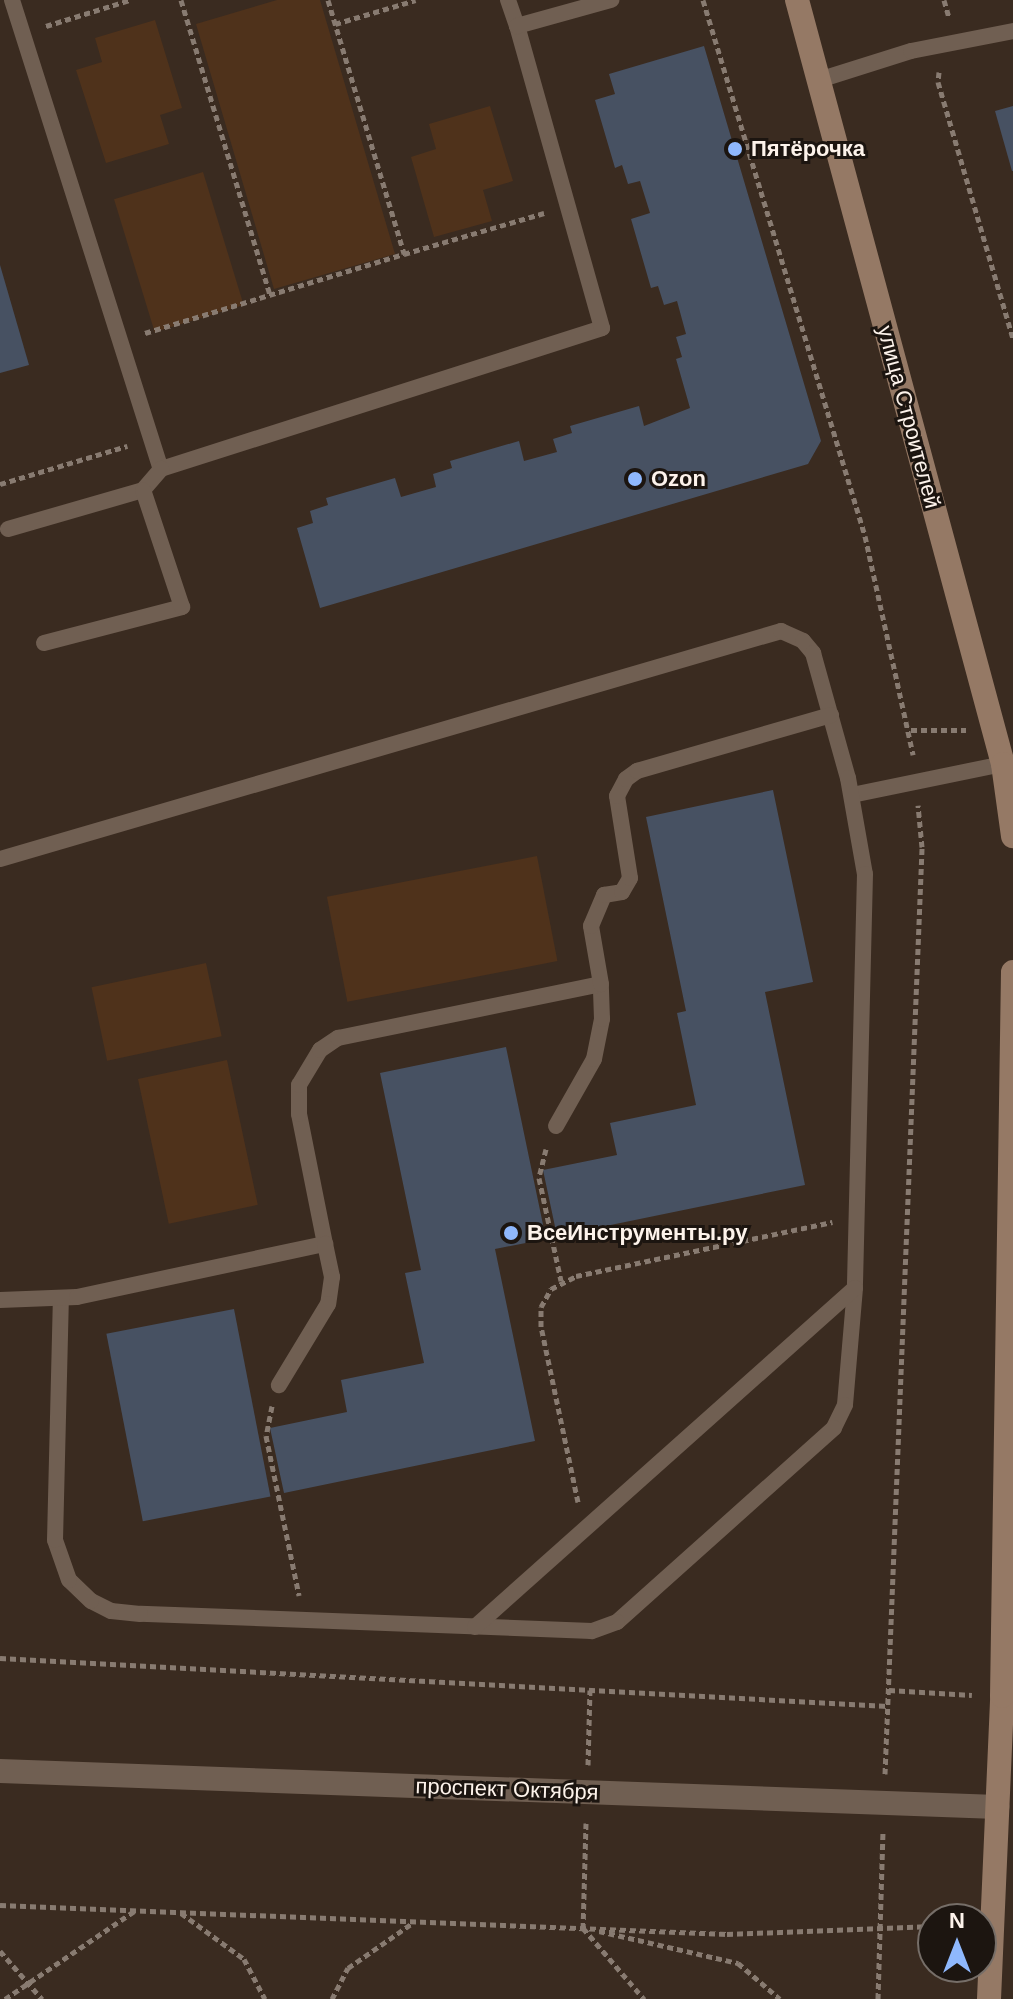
<!DOCTYPE html>
<html>
<head>
<meta charset="utf-8">
<style>
	body { margin:0 }
	#map { position:relative; width:1013px; height:1999px; overflow:hidden; background:#3a2b20; font-family:Arial,sans-serif }
	div>[style] { position:absolute }
	.green>* { inset:0; background:#4f321b; transform-origin:0 0 }
	.building>* { inset:0; background:#475162; transform-origin:0 0 }
	.path>* { height:5px; margin-top:-2.5px; transform-origin:0; background:repeating-linear-gradient(90deg,#887b71 0 6px,transparent 0 10px) }
	.lane>* { height:16px; margin:-8px; padding:0 8px; transform-origin:8px; border-radius:8px; background:#705f52 }
	.street>* { height:24px; margin:-12px; padding:0 12px; transform-origin:12px; border-radius:12px; background:#705f52 }
	.secondary>* { height:24px; margin:-12px; padding:0 12px; transform-origin:12px; border-radius:12px; background:#957965 }
	.dots>* { width:22px; height:22px; translate:-50% -50%; box-sizing:border-box; border:4px solid #1c1510; border-radius:50% }
	span { translate:-50% -50%; white-space:nowrap; text-align:center; line-height:1.15; -webkit-text-stroke:6px #1c1510; paint-order:stroke }
	.poi-label { font-size:22px; color:#fdf3eb; font-weight:700 }
	.left { translate:0 -50%; text-align:left }
	.street-label { font-size:22px; color:#fdf3eb }
	.north { position:absolute; left:917px; top:1903px; width:80px; height:80px; box-sizing:border-box; background:#1c1510; border:2px solid #766e68; border-radius:50%; rotate:0deg; font-size:22px; font-weight:700; line-height:32px; text-align:center; color:#fdf3eb }
	.north::after { content:''; display:block; margin:auto; width:28px; height:36px; background:#8fb8fd; clip-path:polygon(50% 0,100% 100%,50% 72%,0 100%) }
</style>
</head>
<body>
<div id="map">
	<div class="green">
		<i style="clip-path:polygon(277px 0,320px 0,395px 254px,274px 289px,196px 24px)"></i>
		<i style="clip-path:polygon(155px 20px,182px 108px,160px 115px,169px 144px,106px 163px,76px 70px,102px 62px,95px 38px)"></i>
		<i style="clip-path:polygon(490px 106px,513px 181px,483px 190px,492px 221px,434px 237px,411px 157px,436px 149px,429px 124px)"></i>
		<i style="left:203px;top:172px;width:139px;height:93px;rotate:73deg"></i>
		<i style="left:537px;top:856px;width:107px;height:214px;rotate:79deg"></i>
		<i style="left:206px;top:963px;width:75px;height:117px;rotate:78deg"></i>
		<i style="left:227px;top:1060px;width:148px;height:91px;rotate:78deg"></i>
	</div>
	<div class="building">
		<i style="clip-path:polygon(704px 46px,821px 441px,808px 464px,320px 608px,297px 528px,313px 523px,310px 511px,328px 505px,326px 498px,395px 478px,401px 497px,436px 487px,433px 474px,452px 468px,450px 461px,519px 441px,524px 461px,557px 452px,553px 439px,572px 433px,570px 426px,639px 406px,644px 426px,690px 408px,676px 359px,682px 357px,676px 337px,686px 334px,677px 301px,664px 305px,658px 286px,651px 288px,631px 219px,650px 213px,640px 181px,628px 184px,622px 165px,615px 168px,595px 100px,615px 94px,609px 74px)"></i>
		<i style="clip-path:polygon(1013px 106px,1013px 171px,1012px 171px,995px 111px)"></i>
		<i style="clip-path:polygon(0 265px,29px 365px,0 373px)"></i>
		<i style="clip-path:polygon(773px 790px,813px 982px,765px 992px,805px 1185px,557px 1236px,543px 1170px,617px 1155px,610px 1123px,696px 1105px,677px 1013px,686px 1011px,646px 817px)"></i>
		<i style="clip-path:polygon(506px 1047px,546px 1239px,495px 1249px,535px 1441px,284px 1493px,270px 1428px,347px 1412px,341px 1380px,424px 1363px,405px 1273px,421px 1270px,380px 1073px)"></i>
		<i style="left:234px;top:1309px;width:191px;height:130px;rotate:79deg"></i>
	</div>
	<div class="path">
		<i style="left:181px;top:0;width:308px;rotate:73.2deg"></i>
		<i style="left:328px;top:0;width:265px;rotate:73.3deg"></i>
		<i style="left:404px;top:254px;width:146px;rotate:-16.3deg"></i>
		<i style="left:703px;top:0;width:560px;rotate:73.18deg"></i>
		<i style="left:865px;top:536px;width:224px;rotate:77.6deg"></i>
		<i style="left:944px;top:0;width:19px;rotate:74deg"></i>
		<i style="left:335px;top:24px;width:84px;rotate:-16.5deg"></i>
		<i style="left:46px;top:26px;width:88px;rotate:-17.2deg"></i>
		<i style="left:939px;top:72px;width:10px;rotate:96deg"></i>
		<i style="left:938px;top:82px;width:267px;rotate:73.7deg"></i>
		<i style="left:145px;top:333px;width:271px;rotate:-17deg"></i>
		<i style="left:0;top:484px;width:133px;rotate:-16.7deg"></i>
		<i style="left:911px;top:730px;width:55px"></i>
		<i style="left:546px;top:1149px;width:30px;rotate:104deg"></i>
		<i style="left:539px;top:1178px;width:105px;rotate:77.9deg"></i>
		<i style="left:272px;top:1406px;width:31px;rotate:101deg"></i>
		<i style="left:266px;top:1436px;width:163px;rotate:78.3deg"></i>
		<i style="left:578px;top:1502px;width:179px;rotate:-101.9deg"></i>
		<i style="left:541px;top:1327px;width:20px;rotate:-90deg"></i>
		<i style="left:541px;top:1307px;width:21px;rotate:-61deg"></i>
		<i style="left:551px;top:1289px;width:28px;rotate:-27deg"></i>
		<i style="left:576px;top:1276px;width:262px;rotate:-11.9deg"></i>
		<i style="left:0;top:1658px;width:889px;rotate:3.09deg"></i>
		<i style="left:889px;top:1690px;width:83px;rotate:3.4deg"></i>
		<i style="left:588px;top:1765px;width:75px;rotate:-88.5deg"></i>
		<i style="left:885px;top:1774px;width:928px;rotate:-87.71deg"></i>
		<i style="left:922px;top:847px;width:42px;rotate:-95.4deg"></i>
		<i style="left:586px;top:1823px;width:105px;rotate:91.6deg"></i>
		<i style="left:583px;top:1928px;width:94px;rotate:49.3deg"></i>
		<i style="left:0;top:1905px;width:728px;rotate:2.28deg"></i>
		<i style="left:727px;top:1934px;width:206px;rotate:-2.2deg"></i>
		<i style="left:181px;top:1913px;width:78px;rotate:36.1deg"></i>
		<i style="left:244px;top:1959px;width:45px;rotate:62.3deg"></i>
		<i style="left:599px;top:1931px;width:143px;rotate:13deg"></i>
		<i style="left:738px;top:1963px;width:55px;rotate:40.6deg"></i>
		<i style="left:0;top:1951px;width:64px;rotate:48.8deg"></i>
		<i style="left:5px;top:1999px;width:158px;rotate:-34.2deg"></i>
		<i style="left:332px;top:1999px;width:35px;rotate:-63deg"></i>
		<i style="left:348px;top:1968px;width:80px;rotate:-34.9deg"></i>
		<i style="left:878px;top:1999px;width:167px;rotate:-88.3deg"></i>
	</div>
	<div class="lane">
		<i style="left:12px;top:0;width:492px;rotate:72.4deg"></i>
		<i style="left:161px;top:469px;width:463px;rotate:-17.7deg"></i>
		<i style="left:602px;top:328px;width:314px;rotate:-105.7deg"></i>
		<i style="left:508px;top:0;width:28px;rotate:71deg"></i>
		<i style="left:517px;top:26px;width:98px;rotate:-15.5deg"></i>
		<i style="left:819px;top:80px;width:96px;rotate:-17.5deg"></i>
		<i style="left:911px;top:51px;width:104px;rotate:-11.1deg"></i>
		<i style="left:8px;top:529px;width:141px;rotate:-16.1deg"></i>
		<i style="left:143px;top:490px;width:28px;rotate:-49deg"></i>
		<i style="left:44px;top:643px;width:143px;rotate:-14.6deg"></i>
		<i style="left:182px;top:607px;width:123px;rotate:-108.4deg"></i>
		<i style="left:852px;top:795px;width:154px;rotate:-11.6deg"></i>
		<i style="left:0;top:859px;width:814px;rotate:-16.27deg"></i>
		<i style="left:781px;top:631px;width:24px;rotate:24deg"></i>
		<i style="left:803px;top:641px;width:16px;rotate:50deg"></i>
		<i style="left:813px;top:653px;width:130px;rotate:74.4deg"></i>
		<i style="left:848px;top:778px;width:97px;rotate:80deg"></i>
		<i style="left:865px;top:874px;width:414px;rotate:91.4deg"></i>
		<i style="left:855px;top:1288px;width:117px;rotate:94.9deg"></i>
		<i style="left:845px;top:1405px;width:25px;rotate:116deg"></i>
		<i style="left:834px;top:1428px;width:291px;rotate:138.2deg"></i>
		<i style="left:617px;top:1622px;width:27px;rotate:160deg"></i>
		<i style="left:592px;top:1631px;width:452px;rotate:-177.8deg"></i>
		<i style="left:140px;top:1614px;width:29px;rotate:-174deg"></i>
		<i style="left:111px;top:1611px;width:22px;rotate:-153deg"></i>
		<i style="left:91px;top:1601px;width:30px;rotate:-136deg"></i>
		<i style="left:69px;top:1580px;width:42px;rotate:-109.3deg"></i>
		<i style="left:55px;top:1540px;width:241px;rotate:-88.6deg"></i>
		<i style="left:556px;top:1126px;width:77px;rotate:-60.4deg"></i>
		<i style="left:594px;top:1059px;width:41px;rotate:-78.7deg"></i>
		<i style="left:602px;top:1019px;width:35px;rotate:-92deg"></i>
		<i style="left:325px;top:1244px;width:133px;rotate:-101.3deg"></i>
		<i style="left:299px;top:1114px;width:29px;rotate:-90deg"></i>
		<i style="left:299px;top:1085px;width:41px;rotate:-59deg"></i>
		<i style="left:320px;top:1050px;width:22px;rotate:-34deg"></i>
		<i style="left:338px;top:1038px;width:268px;rotate:-11.6deg"></i>
		<i style="left:601px;top:984px;width:59px;rotate:-99.8deg"></i>
		<i style="left:591px;top:926px;width:34px;rotate:-67deg"></i>
		<i style="left:604px;top:895px;width:18px;rotate:-9deg"></i>
		<i style="left:622px;top:892px;width:16px;rotate:-60deg"></i>
		<i style="left:630px;top:878px;width:83px;rotate:-99deg"></i>
		<i style="left:617px;top:796px;width:19px;rotate:-62deg"></i>
		<i style="left:626px;top:779px;width:14px;rotate:-36deg"></i>
		<i style="left:637px;top:771px;width:202px;rotate:-16.1deg"></i>
		<i style="left:0;top:1300px;width:77px;rotate:-2.2deg"></i>
		<i style="left:77px;top:1297px;width:254px;rotate:-12.1deg"></i>
		<i style="left:325px;top:1244px;width:34px;rotate:78deg"></i>
		<i style="left:332px;top:1277px;width:27px;rotate:98deg"></i>
		<i style="left:328px;top:1304px;width:95px;rotate:121.2deg"></i>
		<i style="left:475px;top:1627px;width:509px;rotate:-41.74deg"></i>
	</div>
	<div class="street">
		<i style="left:0;top:1771px;width:998px;rotate:2.07deg"></i>
	</div>
	<div class="secondary">
		<i style="left:797px;top:0;width:791px;rotate:74.91deg"></i>
		<i style="left:1003px;top:764px;width:73px;rotate:82.1deg"></i>
		<i style="left:989px;top:1999px;width:303px;rotate:-87.5deg"></i>
		<i style="left:1002px;top:1696px;width:724px;rotate:-89.13deg"></i>
	</div>
	<div class="dots">
		<i style="left:735px;top:149px;background:#8fb8fd"></i>
		<i style="left:635px;top:479px;background:#8fb8fd"></i>
		<i style="left:511px;top:1233px;background:#8fb8fd"></i>
	</div>
	<div class="poi-label">
		<span class="left" style="left:751px;top:149px">Пятёрочка</span>
		<span class="left" style="left:651px;top:479px">Ozon</span>
		<span class="left" style="left:527px;top:1233px">ВсеИнструменты.ру</span>
	</div>
	<div class="street-label">
		<span style="left:909px;top:417px;rotate:75deg">улица Строителей</span>
		<span style="left:507px;top:1789px;rotate:2deg">проспект Октября</span>
	</div>
	<div class="north">N</div>
</div>
</body>
</html>
